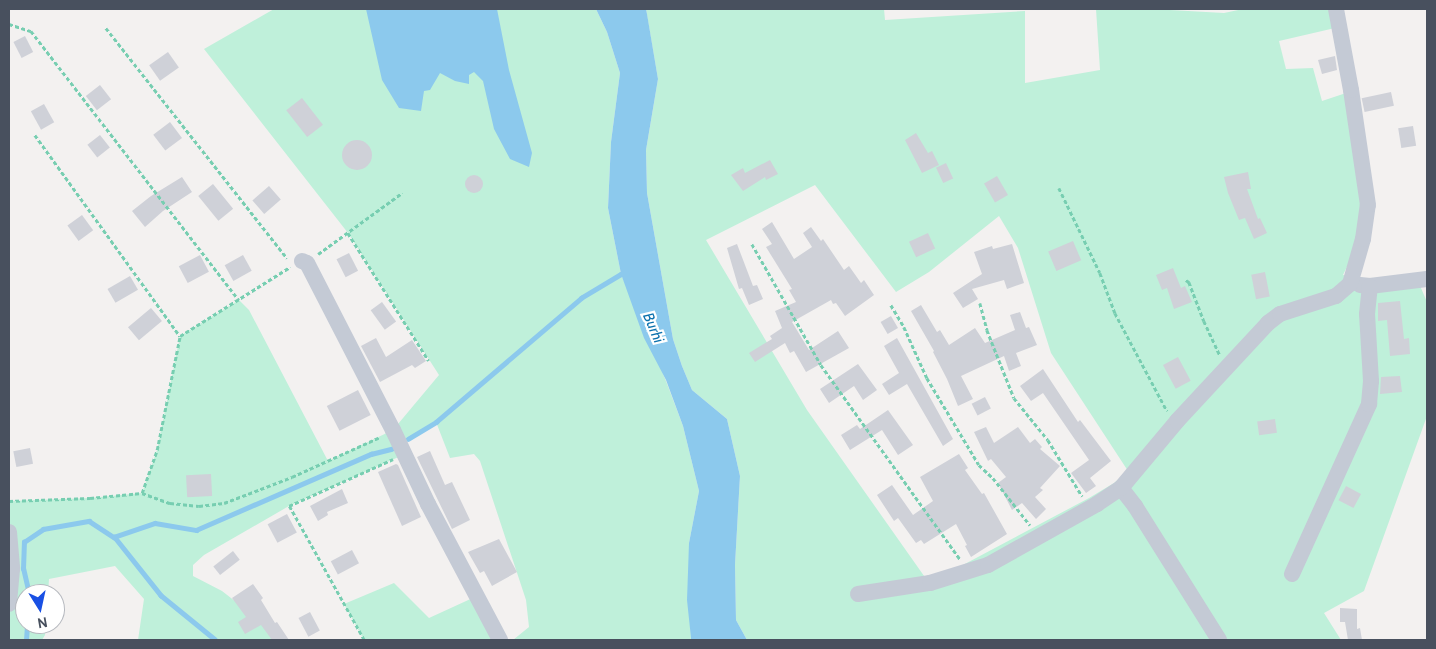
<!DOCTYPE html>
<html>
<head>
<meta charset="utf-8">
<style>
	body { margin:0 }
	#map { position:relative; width:1436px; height:649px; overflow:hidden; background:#f3f1f0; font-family:Cabin,sans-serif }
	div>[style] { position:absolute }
	.green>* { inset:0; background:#bff0da }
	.water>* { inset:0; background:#8cc9ed }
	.stream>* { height:4.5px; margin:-2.25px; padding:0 2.25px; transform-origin:2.25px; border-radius:2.25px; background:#8cc9ed }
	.building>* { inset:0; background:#cfd1d8; transform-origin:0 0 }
	.round { border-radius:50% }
	.path>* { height:2.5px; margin-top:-1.25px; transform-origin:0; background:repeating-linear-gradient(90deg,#77ceb1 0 4px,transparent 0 6.5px) }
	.minor>* { height:16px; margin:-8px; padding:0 8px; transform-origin:8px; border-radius:8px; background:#c4cad5 }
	span { translate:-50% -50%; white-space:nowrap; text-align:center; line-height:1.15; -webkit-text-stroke:4.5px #fff; paint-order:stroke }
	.water-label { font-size:15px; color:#0c71ad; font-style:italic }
	.frame { position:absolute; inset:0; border:10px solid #48505e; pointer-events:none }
	.north { position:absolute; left:15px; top:584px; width:50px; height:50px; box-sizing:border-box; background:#fff; border:1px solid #b6b9bf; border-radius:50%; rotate:170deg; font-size:14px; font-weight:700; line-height:20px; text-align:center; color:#48505e }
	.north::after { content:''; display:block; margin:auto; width:18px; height:22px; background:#1950e4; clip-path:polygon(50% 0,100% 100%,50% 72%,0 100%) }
</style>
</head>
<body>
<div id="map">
	<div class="green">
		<i style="clip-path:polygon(274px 9px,596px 9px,607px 32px,620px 73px,611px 142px,608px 208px,621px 274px,666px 381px,683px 426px,699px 491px,689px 543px,691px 640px,513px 640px,529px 627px,526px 600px,480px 461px,474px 454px,450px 458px,436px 422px,408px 439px,403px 455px,289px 506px,204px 555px,193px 565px,193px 576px,222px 591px,268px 627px,278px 640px,138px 640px,144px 599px,115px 566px,49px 579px,48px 594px,25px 594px,25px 624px,46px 624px,45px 635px,42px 640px,9px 640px,9px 501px,90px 498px,142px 493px,157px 450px,180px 336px,239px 300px,249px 310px,328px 461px,393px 430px,439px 375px,348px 233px,204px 49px)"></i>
		<i style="clip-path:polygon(evenodd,646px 9px,884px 9px,885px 20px,1025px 11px,1025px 83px,1100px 70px,1096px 9px,1152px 9px,1224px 13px,1243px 9px,1333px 9px,1335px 28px,1279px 41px,1286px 69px,1313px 68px,1322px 101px,1349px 92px,1366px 188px,1362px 236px,1343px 275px,1370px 279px,1418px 281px,1427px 302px,1427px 416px,1364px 591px,1324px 613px,1341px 640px,747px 640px,736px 620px,735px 565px,740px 476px,727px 419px,692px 390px,682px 366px,673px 339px,647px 193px,646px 150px,658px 79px,646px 9px,815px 185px,896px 292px,929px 272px,999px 216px,1018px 248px,1051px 353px,1128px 471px,1114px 483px,1089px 498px,929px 583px,807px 410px,706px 240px,815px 185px)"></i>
		<i style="clip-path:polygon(394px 583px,429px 618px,477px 596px,500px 640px,364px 640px,344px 604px)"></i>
	</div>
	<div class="water">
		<i style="clip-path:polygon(366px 9px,497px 9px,509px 70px,532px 153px,529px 167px,510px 159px,494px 129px,483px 81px,474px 72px,469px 75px,469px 84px,455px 81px,440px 73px,430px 90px,424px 91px,421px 111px,399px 108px,382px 80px)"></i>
		<i style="clip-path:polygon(596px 9px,646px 9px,647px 14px,658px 79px,646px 150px,647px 193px,673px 339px,682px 366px,692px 390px,727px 419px,740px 476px,735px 565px,736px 620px,747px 640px,691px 640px,691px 638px,687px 600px,689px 543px,699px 491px,683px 426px,666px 380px,644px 338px,621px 274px,608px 208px,611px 142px,620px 73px,607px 32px)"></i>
	</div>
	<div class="stream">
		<i style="left:408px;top:439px;width:33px;rotate:-31deg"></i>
		<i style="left:436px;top:422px;width:191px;rotate:-40.5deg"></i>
		<i style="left:581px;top:298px;width:47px;rotate:-31deg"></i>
		<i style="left:621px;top:274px;width:6px;rotate:-9deg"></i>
		<i style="left:29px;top:594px;width:26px;rotate:-103deg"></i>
		<i style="left:23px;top:569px;width:27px;rotate:-88deg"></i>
		<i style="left:24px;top:542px;width:23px;rotate:-34deg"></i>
		<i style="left:43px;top:529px;width:47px;rotate:-9.9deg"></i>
		<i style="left:89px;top:521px;width:30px;rotate:33deg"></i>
		<i style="left:26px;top:640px;width:16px;rotate:-86deg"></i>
		<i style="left:215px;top:640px;width:70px;rotate:-140.8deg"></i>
		<i style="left:161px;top:596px;width:75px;rotate:-128.5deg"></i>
		<i style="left:114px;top:537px;width:43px;rotate:-18.9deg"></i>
		<i style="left:155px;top:523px;width:42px;rotate:9.7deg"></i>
		<i style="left:196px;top:530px;width:191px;rotate:-23.5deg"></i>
		<i style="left:371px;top:454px;width:21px;rotate:-14deg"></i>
	</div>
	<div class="building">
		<i style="left:25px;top:36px;width:18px;height:13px;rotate:63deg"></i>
		<i style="left:168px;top:52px;width:19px;height:23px;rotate:55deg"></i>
		<i style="clip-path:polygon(1335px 56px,1337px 70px,1322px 74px,1318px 60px)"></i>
		<i style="left:100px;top:85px;width:18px;height:18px;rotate:52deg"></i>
		<i style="left:1391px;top:92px;width:14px;height:30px;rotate:78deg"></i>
		<i style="left:302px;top:98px;width:34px;height:20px;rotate:52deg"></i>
		<i style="left:44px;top:104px;width:21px;height:15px;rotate:61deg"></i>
		<i style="left:170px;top:122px;width:20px;height:21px;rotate:53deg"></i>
		<i style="left:1413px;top:126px;width:20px;height:15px;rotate:81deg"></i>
		<i style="clip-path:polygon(916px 133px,928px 153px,932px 151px,939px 165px,922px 173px,905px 140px)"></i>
		<i style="left:100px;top:135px;width:16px;height:16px;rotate:52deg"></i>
		<i class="round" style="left:342px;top:140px;width:30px;height:30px"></i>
		<i style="clip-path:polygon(770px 160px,778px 174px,766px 180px,765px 177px,743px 191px,731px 175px,743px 168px,745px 173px)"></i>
		<i style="left:946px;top:163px;width:17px;height:11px;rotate:65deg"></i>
		<i style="clip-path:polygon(1248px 172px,1251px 189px,1247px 189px,1258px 219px,1260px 218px,1267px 233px,1254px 239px,1245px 218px,1239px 220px,1228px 193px,1224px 177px)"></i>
		<i class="round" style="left:465px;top:175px;width:18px;height:18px"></i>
		<i style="left:997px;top:176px;width:22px;height:15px;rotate:60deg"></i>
		<i style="clip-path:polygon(182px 177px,192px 192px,163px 211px,145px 227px,132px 211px,151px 196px)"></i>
		<i style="left:213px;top:184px;width:32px;height:19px;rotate:51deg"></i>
		<i style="left:269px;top:186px;width:18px;height:22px;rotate:49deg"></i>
		<i style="left:82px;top:215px;width:19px;height:18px;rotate:54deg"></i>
		<i style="clip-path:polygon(772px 222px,794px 259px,812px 247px,803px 233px,811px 227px,821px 241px,823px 239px,844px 270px,849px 266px,861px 283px,864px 280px,874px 295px,845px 316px,836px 303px,833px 304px,831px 300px,792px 322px,809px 350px,838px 331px,849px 348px,806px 372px,794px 351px,790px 353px,785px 343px,755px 362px,749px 353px,772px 339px,770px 336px,782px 328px,775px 311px,796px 302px,789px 290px,792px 289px,766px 247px,772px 244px,762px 229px)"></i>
		<i style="left:928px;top:233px;width:17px;height:21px;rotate:65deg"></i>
		<i style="left:1073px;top:241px;width:21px;height:27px;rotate:67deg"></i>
		<i style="clip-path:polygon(737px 244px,753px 286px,757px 285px,763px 299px,749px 305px,742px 288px,739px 289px,727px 248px)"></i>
		<i style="clip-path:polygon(1012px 244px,1024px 283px,1007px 289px,1004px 280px,972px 289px,978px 299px,963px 308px,953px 293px,982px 274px,974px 252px,992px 246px,993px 249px)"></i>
		<i style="left:349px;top:253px;width:20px;height:14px;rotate:63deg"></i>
		<i style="left:200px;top:255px;width:19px;height:24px;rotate:62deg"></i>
		<i style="left:243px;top:255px;width:18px;height:21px;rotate:61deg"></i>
		<i style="clip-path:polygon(1173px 268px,1181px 288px,1185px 286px,1192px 302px,1174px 309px,1167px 288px,1162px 290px,1156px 275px)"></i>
		<i style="left:1265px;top:272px;width:25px;height:14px;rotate:79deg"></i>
		<i style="left:130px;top:276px;width:16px;height:26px;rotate:60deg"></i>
		<i style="clip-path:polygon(1400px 301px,1404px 339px,1409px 338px,1410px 354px,1390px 356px,1387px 320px,1378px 321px,1378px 303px)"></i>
		<i style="left:382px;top:302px;width:24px;height:14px;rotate:54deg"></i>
		<i style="clip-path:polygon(921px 305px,937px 332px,940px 330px,949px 345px,975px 328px,985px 343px,1015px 330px,1010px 315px,1020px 312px,1026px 328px,1029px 327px,1037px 345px,1016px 353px,1021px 366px,1009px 371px,1004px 356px,961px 376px,973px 399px,958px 406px,947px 379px,933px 352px,934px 351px,911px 311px)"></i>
		<i style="left:151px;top:308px;width:17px;height:30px;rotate:50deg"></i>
		<i style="left:891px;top:316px;width:14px;height:12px;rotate:60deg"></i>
		<i style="clip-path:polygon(376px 338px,386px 357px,412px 340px,426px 361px,415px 368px,412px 365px,380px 382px,361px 346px)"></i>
		<i style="clip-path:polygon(897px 338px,953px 439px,943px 446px,907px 384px,889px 395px,882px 384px,899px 373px,884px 346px)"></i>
		<i style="left:1178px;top:357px;width:27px;height:17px;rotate:62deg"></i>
		<i style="clip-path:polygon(858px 364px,877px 390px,863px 400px,854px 386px,829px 403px,820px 389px)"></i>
		<i style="clip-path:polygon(1043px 369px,1078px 422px,1080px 420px,1111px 461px,1090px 478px,1096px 486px,1086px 493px,1071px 473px,1089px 460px,1043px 393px,1031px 401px,1020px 386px)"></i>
		<i style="clip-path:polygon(1400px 376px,1402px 392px,1380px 394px,1381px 377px)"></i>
		<i style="left:358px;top:390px;width:28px;height:35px;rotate:63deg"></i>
		<i style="left:985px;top:397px;width:13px;height:15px;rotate:63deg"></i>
		<i style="clip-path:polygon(888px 410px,913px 445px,898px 455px,882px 430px,850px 450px,841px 435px,857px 425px,860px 429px)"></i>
		<i style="left:1275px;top:419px;width:14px;height:18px;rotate:82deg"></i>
		<i style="clip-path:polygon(986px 427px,994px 443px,1018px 427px,1030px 443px,1035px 439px,1042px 447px,1040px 449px,1060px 466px,1040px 488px,1043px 490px,1035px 497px,1046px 509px,1036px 519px,1022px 503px,1012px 510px,998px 483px,1006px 477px,991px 459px,988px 461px,974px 432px)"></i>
		<i style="left:30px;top:448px;width:16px;height:17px;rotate:79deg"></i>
		<i style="clip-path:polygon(430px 451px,445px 485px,452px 482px,470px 520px,452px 529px,417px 457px)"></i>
		<i style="clip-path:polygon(959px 454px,968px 468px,965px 470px,982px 494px,984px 493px,1007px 534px,971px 557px,965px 546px,967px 545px,956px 524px,924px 544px,921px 540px,916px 543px,898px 518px,894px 521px,877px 495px,892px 485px,913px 515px,933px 501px,920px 477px)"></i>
		<i style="clip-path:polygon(396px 464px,398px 465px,421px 517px,402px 526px,378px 472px)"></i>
		<i style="left:211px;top:474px;width:22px;height:25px;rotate:87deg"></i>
		<i style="left:1346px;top:486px;width:17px;height:16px;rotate:28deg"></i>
		<i style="clip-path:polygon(342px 489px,348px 503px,327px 512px,328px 515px,318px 521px,310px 506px)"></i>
		<i style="left:287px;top:514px;width:21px;height:22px;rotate:62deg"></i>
		<i style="clip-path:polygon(499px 539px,517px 572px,492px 586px,484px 571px,480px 573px,468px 552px)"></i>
		<i style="left:352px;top:550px;width:15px;height:24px;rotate:62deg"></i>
		<i style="left:233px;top:551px;width:11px;height:25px;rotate:52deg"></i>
		<i style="clip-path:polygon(253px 584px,263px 598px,261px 600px,275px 623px,277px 622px,289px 640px,272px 640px,261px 625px,245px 634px,238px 622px,246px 617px,232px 598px)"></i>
		<i style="clip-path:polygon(1340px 608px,1357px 609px,1357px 629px,1360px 628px,1362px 640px,1348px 640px,1345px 622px,1340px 622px)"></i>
		<i style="left:310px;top:612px;width:21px;height:13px;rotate:62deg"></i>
	</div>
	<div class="path">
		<i style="left:9px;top:24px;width:23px;rotate:18deg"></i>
		<i style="left:31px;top:31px;width:340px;rotate:52.3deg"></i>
		<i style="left:106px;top:28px;width:293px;rotate:51.8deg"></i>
		<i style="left:35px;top:135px;width:248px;rotate:54.2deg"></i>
		<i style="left:1059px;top:188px;width:94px;rotate:64.2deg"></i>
		<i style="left:1100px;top:273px;width:43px;rotate:69.4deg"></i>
		<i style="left:1115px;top:313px;width:111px;rotate:62deg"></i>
		<i style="left:348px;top:233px;width:151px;rotate:57.7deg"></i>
		<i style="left:752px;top:244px;width:139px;rotate:60.3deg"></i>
		<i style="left:821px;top:365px;width:239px;rotate:54.4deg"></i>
		<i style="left:318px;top:254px;width:104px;rotate:-36deg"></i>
		<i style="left:1186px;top:280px;width:4px;rotate:34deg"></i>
		<i style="left:1189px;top:282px;width:42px;rotate:69deg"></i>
		<i style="left:1204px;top:321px;width:38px;rotate:65deg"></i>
		<i style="left:980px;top:303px;width:28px;rotate:75deg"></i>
		<i style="left:987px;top:330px;width:73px;rotate:68.3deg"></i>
		<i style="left:1014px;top:398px;width:54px;rotate:51deg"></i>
		<i style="left:1048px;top:440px;width:66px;rotate:58.7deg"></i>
		<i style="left:891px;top:305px;width:26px;rotate:59deg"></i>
		<i style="left:904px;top:327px;width:56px;rotate:65.7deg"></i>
		<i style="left:927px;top:378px;width:101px;rotate:59.1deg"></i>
		<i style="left:979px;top:465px;width:19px;rotate:43deg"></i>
		<i style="left:993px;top:478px;width:60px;rotate:51.8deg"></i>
		<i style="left:142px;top:493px;width:30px;rotate:20deg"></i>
		<i style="left:170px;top:503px;width:29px;rotate:6deg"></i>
		<i style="left:199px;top:506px;width:25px;rotate:-7deg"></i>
		<i style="left:224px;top:503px;width:73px;rotate:-20.9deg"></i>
		<i style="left:292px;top:477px;width:97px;rotate:-24.4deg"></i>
		<i style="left:9px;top:501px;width:81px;rotate:-2.1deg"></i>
		<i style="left:90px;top:498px;width:52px;rotate:-5.5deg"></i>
		<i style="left:142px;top:493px;width:46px;rotate:-70.8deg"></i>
		<i style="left:157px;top:450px;width:116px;rotate:-78.6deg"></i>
		<i style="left:180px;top:336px;width:130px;rotate:-32.1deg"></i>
		<i style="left:364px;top:640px;width:154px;rotate:-119.2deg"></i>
		<i style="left:289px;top:506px;width:114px;rotate:-24.3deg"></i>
	</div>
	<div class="minor">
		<i style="left:302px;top:261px;width:5px;rotate:22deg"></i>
		<i style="left:307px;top:263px;width:188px;rotate:62.8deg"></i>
		<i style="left:393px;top:430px;width:82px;rotate:64.7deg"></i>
		<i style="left:428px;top:504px;width:154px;rotate:62.1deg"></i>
		<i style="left:1360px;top:285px;width:10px;rotate:6deg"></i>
		<i style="left:1370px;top:286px;width:57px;rotate:-7deg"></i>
		<i style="left:1121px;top:488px;width:23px;rotate:52deg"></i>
		<i style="left:1135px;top:506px;width:158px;rotate:57.9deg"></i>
		<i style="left:9px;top:532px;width:37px;rotate:85deg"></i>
		<i style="left:12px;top:569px;width:35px;rotate:95deg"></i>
		<i style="left:1292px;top:574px;width:187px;rotate:-65.6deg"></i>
		<i style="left:1369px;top:404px;width:23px;rotate:-85deg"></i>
		<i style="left:1371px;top:381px;width:67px;rotate:-93.4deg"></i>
		<i style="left:1367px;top:314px;width:28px;rotate:-84deg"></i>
		<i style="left:858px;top:594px;width:73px;rotate:-8.7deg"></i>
		<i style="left:930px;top:583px;width:61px;rotate:-17.2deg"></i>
		<i style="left:988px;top:565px;width:125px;rotate:-29.2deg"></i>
		<i style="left:1097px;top:504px;width:29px;rotate:-34deg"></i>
		<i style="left:1121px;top:488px;width:87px;rotate:-50.1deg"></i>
		<i style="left:1177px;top:421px;width:134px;rotate:-47.1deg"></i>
		<i style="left:1268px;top:323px;width:15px;rotate:-37deg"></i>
		<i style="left:1280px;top:314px;width:59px;rotate:-17.8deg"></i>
		<i style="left:1336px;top:296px;width:18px;rotate:-41deg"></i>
		<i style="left:1350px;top:284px;width:47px;rotate:-73.9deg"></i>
		<i style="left:1363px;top:239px;width:34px;rotate:-82deg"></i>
		<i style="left:1368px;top:205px;width:116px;rotate:-98.4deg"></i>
		<i style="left:1351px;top:90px;width:82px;rotate:-100.5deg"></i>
	</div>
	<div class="water-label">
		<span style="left:653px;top:328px;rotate:67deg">Burhi</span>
	</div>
	<div class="frame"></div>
	<div class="north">N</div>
</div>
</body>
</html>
